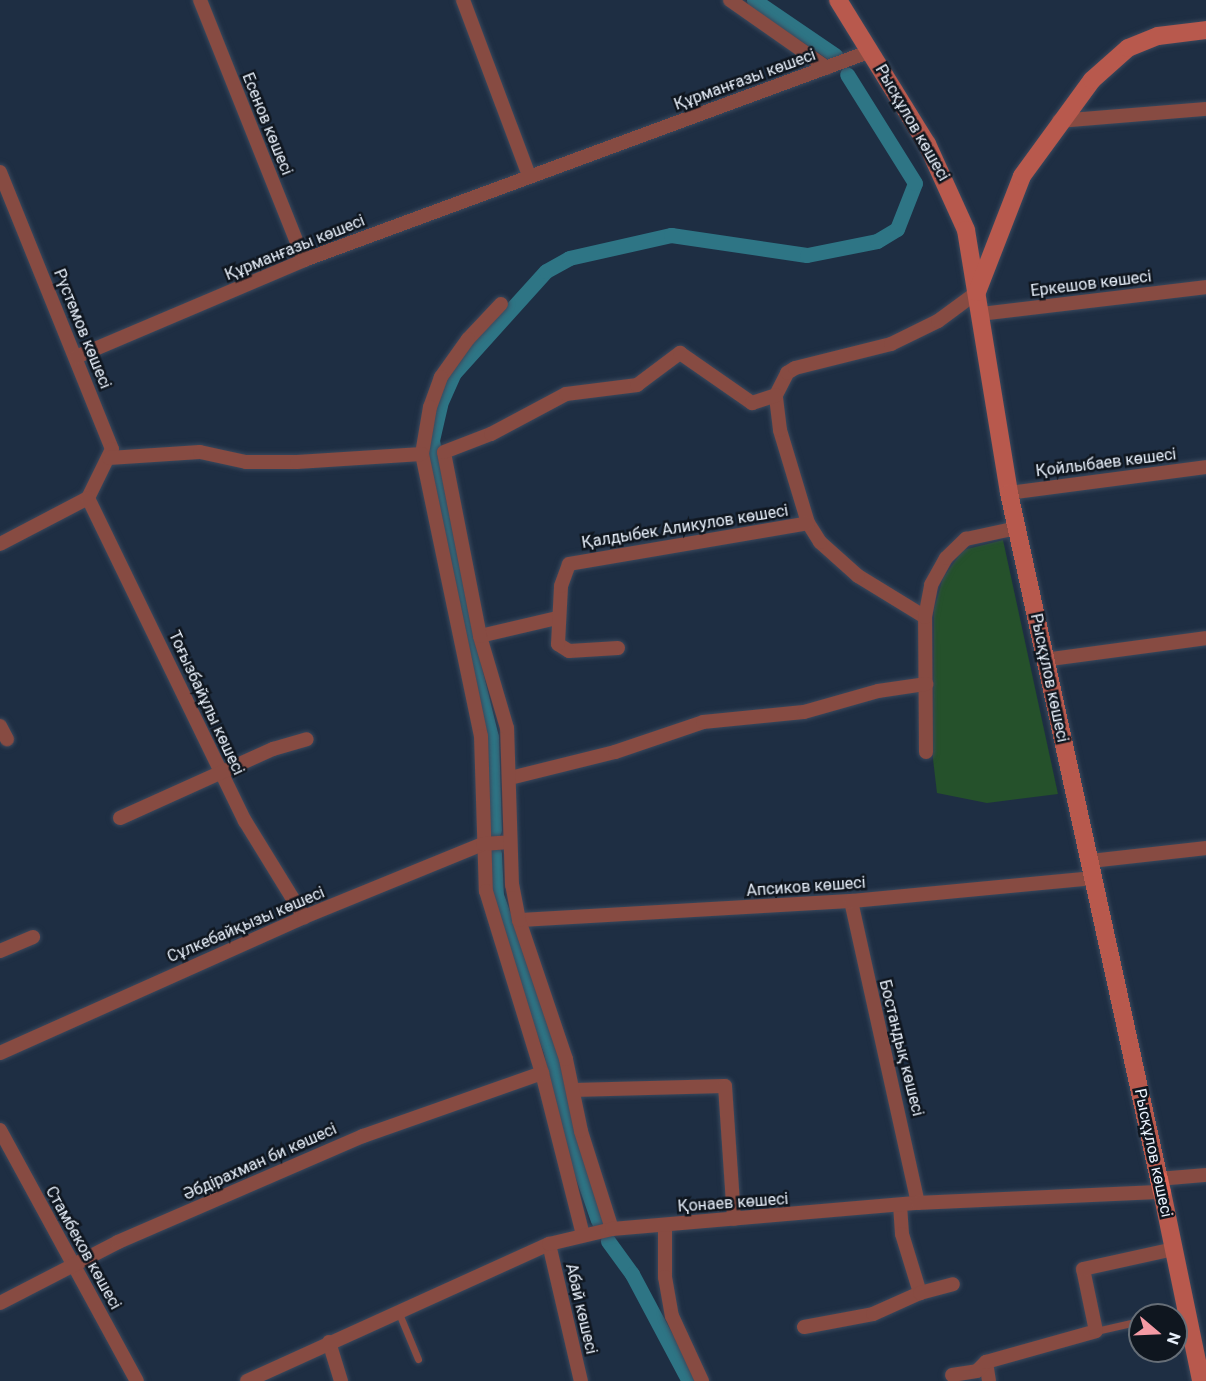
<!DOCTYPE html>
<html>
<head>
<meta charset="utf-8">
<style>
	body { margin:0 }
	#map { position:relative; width:1206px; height:1381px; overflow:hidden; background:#1e2e43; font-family:Roboto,sans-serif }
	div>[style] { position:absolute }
	.green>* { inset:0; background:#25512b }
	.canal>* { height:15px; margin:-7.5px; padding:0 7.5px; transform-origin:7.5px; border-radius:7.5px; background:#2e7585 }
	.roads { filter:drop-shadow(0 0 2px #3a495d) drop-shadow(0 0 2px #3a495d) }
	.lane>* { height:7px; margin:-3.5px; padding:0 3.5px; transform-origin:3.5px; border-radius:3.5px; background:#874b42 }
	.street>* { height:14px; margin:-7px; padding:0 7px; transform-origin:7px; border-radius:7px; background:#874b42 }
	.secondary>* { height:18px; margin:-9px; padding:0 9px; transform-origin:9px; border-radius:9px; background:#b8594d }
	.primary>* { height:18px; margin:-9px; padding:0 9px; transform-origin:9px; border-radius:9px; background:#dd6354 }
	span { translate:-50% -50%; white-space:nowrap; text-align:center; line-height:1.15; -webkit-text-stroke:5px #0f161f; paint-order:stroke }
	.street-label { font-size:16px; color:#e9f1fc }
	.north { position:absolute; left:1128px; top:1303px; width:60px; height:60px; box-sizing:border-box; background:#0f161f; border:2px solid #666e77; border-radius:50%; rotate:109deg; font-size:16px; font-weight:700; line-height:24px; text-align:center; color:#e9f1fc }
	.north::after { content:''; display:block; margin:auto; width:21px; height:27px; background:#f49aa4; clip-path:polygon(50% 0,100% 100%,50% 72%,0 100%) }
</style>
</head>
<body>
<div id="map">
	<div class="green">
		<i style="clip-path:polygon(1003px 540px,1058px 794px,987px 803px,937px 793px,933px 759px,934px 609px,943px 578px,963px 550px)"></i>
	</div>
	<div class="canal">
		<i style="left:754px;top:0;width:98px;rotate:34.2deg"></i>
		<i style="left:494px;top:830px;width:93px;rotate:-91.8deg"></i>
		<i style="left:491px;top:737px;width:105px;rotate:-103.8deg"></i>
		<i style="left:466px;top:635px;width:198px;rotate:-99.9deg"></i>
		<i style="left:432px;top:440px;width:37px;rotate:-77deg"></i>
		<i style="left:440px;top:404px;width:34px;rotate:-66deg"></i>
		<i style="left:454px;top:373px;width:137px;rotate:-48deg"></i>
		<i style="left:546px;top:271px;width:26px;rotate:-29deg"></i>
		<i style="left:569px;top:258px;width:105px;rotate:-12.7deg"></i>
		<i style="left:671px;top:235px;width:137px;rotate:8.4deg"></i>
		<i style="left:807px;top:255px;width:71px;rotate:-11.3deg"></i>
		<i style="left:877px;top:241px;width:23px;rotate:-31deg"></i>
		<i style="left:897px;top:229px;width:49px;rotate:-68.6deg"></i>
		<i style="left:915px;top:183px;width:128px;rotate:-122deg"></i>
		<i style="left:494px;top:853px;width:42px;rotate:87.3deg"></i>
		<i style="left:496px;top:895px;width:166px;rotate:70.7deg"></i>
		<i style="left:551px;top:1052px;width:84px;rotate:78.3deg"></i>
		<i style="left:568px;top:1134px;width:91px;rotate:70.8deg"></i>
		<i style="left:608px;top:1241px;width:41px;rotate:54deg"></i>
		<i style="left:632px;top:1274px;width:121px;rotate:62deg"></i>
	</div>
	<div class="roads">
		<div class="lane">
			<i style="left:398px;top:1311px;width:52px;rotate:67.4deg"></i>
			<i style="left:1096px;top:1331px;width:45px;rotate:-12.8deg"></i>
		</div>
		<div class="street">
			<i style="left:200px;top:0;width:280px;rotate:68.2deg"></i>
			<i style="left:463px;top:0;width:188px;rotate:69.4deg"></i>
			<i style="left:730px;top:0;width:118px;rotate:35deg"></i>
			<i style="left:1059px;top:121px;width:147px;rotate:-4.7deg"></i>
			<i style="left:0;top:172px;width:299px;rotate:68deg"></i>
			<i style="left:112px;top:449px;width:55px;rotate:116.1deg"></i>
			<i style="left:88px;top:498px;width:99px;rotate:152.4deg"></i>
			<i style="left:501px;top:304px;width:48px;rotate:133.3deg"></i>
			<i style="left:468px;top:339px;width:47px;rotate:125.4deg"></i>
			<i style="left:441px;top:377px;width:32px;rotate:110deg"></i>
			<i style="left:430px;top:407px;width:48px;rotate:99.7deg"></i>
			<i style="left:422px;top:454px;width:288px;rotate:78.2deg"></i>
			<i style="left:481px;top:736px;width:155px;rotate:88.2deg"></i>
			<i style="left:486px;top:891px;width:190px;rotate:72.9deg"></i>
			<i style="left:542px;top:1073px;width:167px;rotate:75.8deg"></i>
			<i style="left:980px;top:314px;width:228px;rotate:-6.8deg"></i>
			<i style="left:76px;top:357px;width:248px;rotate:-23deg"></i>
			<i style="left:304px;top:260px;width:604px;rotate:-20.23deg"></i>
			<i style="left:109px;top:458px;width:91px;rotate:-3.8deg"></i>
			<i style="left:200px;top:452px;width:47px;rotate:12.3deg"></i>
			<i style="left:246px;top:462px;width:51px"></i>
			<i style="left:297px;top:462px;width:125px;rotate:-3.7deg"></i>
			<i style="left:1009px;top:493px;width:199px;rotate:-7.5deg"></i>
			<i style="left:88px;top:498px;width:359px;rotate:64.1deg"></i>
			<i style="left:245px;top:821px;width:113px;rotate:58.4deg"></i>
			<i style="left:925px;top:617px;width:79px;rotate:-148.5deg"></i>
			<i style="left:858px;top:576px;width:51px;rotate:-138.2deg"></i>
			<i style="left:820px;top:542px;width:22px;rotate:-122deg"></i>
			<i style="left:808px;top:523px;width:97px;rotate:-106.8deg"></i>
			<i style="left:780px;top:430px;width:35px;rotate:-97deg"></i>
			<i style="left:776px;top:395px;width:25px;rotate:-63deg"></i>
			<i style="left:787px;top:373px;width:9px;rotate:-32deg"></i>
			<i style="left:795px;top:368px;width:99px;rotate:-14deg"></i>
			<i style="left:891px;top:344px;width:52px;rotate:-26.1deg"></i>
			<i style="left:938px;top:321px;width:47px;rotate:-36.4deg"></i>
			<i style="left:480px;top:636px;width:79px;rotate:-13.2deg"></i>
			<i style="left:618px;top:648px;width:49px;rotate:176.5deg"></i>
			<i style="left:569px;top:651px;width:13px;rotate:-148deg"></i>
			<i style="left:558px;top:644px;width:58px;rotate:-87deg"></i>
			<i style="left:561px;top:586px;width:23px;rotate:-70deg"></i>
			<i style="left:569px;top:564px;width:242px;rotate:-9.7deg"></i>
			<i style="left:1044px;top:660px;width:163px;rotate:-7.7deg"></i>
			<i style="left:0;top:726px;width:15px;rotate:62deg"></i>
			<i style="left:926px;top:752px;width:135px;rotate:-90.4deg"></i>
			<i style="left:925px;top:617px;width:33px;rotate:-79deg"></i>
			<i style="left:931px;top:585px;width:31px;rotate:-61deg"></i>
			<i style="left:946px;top:558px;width:28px;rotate:-44deg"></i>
			<i style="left:966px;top:539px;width:52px;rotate:-12.2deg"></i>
			<i style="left:510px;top:778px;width:108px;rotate:-13.9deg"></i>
			<i style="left:615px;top:752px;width:93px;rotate:-18.8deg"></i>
			<i style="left:703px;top:722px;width:101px;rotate:-5.7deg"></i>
			<i style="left:804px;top:712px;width:77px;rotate:-15.8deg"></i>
			<i style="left:878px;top:691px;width:49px;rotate:-8.3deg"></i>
			<i style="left:120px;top:818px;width:168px;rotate:-24.3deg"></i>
			<i style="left:273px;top:749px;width:35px;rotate:-16deg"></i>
			<i style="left:1091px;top:861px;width:116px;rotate:-6.4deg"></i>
			<i style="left:851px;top:901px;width:309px;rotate:77.5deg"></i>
			<i style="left:519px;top:920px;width:333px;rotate:-3.3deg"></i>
			<i style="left:851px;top:901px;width:245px;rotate:-5.4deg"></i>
			<i style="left:0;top:951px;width:36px;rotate:-23deg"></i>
			<i style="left:0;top:1053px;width:333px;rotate:-24.1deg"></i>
			<i style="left:304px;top:917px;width:193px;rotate:-22.2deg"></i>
			<i style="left:483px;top:844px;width:27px;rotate:-4deg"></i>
			<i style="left:573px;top:1090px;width:152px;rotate:-1.5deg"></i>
			<i style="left:725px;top:1086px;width:133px;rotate:86.1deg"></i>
			<i style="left:0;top:1130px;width:286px;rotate:61.4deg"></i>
			<i style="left:1159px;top:1179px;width:47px;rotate:-4.9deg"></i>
			<i style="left:900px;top:1205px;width:29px;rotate:86deg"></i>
			<i style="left:902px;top:1234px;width:62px;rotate:73deg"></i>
			<i style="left:665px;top:1225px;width:52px;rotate:90deg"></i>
			<i style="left:665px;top:1277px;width:40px;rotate:80deg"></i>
			<i style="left:672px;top:1316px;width:72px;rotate:65.2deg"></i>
			<i style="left:612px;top:1229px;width:103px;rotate:-107.6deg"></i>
			<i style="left:581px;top:1131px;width:74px;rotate:-101.8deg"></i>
			<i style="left:566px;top:1059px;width:147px;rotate:-108.7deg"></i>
			<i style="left:519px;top:920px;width:36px;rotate:-101deg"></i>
			<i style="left:512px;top:885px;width:157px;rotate:-91.8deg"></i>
			<i style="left:507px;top:728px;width:96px;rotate:-106.4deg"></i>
			<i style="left:480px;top:636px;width:187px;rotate:-101.1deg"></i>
			<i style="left:444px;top:452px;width:50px;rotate:-21deg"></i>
			<i style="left:491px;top:434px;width:85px;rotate:-28.1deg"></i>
			<i style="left:566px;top:394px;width:72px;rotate:-7.2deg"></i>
			<i style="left:637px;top:385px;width:54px;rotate:-36.7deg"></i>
			<i style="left:680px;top:353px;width:88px;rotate:34.8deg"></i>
			<i style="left:752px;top:403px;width:25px;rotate:-18deg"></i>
			<i style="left:549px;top:1244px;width:141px;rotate:76.9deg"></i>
			<i style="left:0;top:1303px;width:133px;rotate:-27.3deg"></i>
			<i style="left:118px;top:1242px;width:267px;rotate:-23.4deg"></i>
			<i style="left:363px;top:1136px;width:190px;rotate:-19.4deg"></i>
			<i style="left:804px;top:1327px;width:70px;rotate:-10.7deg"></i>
			<i style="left:873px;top:1314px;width:51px;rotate:-24.1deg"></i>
			<i style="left:920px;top:1293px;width:34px;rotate:-15deg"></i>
			<i style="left:329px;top:1342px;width:41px;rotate:72.9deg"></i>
			<i style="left:986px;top:1362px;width:19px;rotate:81deg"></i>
			<i style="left:952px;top:1375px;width:25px;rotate:-9deg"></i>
			<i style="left:977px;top:1371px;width:13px;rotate:-45deg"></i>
			<i style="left:986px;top:1362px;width:114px;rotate:-15.7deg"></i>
			<i style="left:1096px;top:1331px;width:63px;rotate:-101.8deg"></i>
			<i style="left:1083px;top:1269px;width:93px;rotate:-12.4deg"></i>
			<i style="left:247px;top:1381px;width:332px;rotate:-24.4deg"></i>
			<i style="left:549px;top:1244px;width:65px;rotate:-13.4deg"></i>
			<i style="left:612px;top:1229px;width:307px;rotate:-4.9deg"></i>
			<i style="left:918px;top:1203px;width:244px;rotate:-2.6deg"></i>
		</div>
		<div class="secondary">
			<i style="left:838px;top:0;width:169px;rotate:58.3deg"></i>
			<i style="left:927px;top:144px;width:94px;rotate:65.6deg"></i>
			<i style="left:966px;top:230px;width:266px;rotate:80.7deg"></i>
			<i style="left:1009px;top:493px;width:702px;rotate:77.67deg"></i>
			<i style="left:977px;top:292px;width:124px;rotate:-68.8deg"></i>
			<i style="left:1022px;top:176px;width:119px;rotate:-53.9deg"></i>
			<i style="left:1092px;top:80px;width:48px;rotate:-41.6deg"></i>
			<i style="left:1128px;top:48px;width:32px;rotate:-22deg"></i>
			<i style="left:1158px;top:36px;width:48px;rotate:-7.1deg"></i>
			<i style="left:1162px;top:1192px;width:193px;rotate:78.3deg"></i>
		</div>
		<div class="primary">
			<i style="left:1159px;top:1179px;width:13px;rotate:77deg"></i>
		</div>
	</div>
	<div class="street-label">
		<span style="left:745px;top:80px;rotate:-20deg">Құрманғазы көшесі</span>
		<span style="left:912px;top:123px;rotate:60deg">Рысқұлов көшесі</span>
		<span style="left:267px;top:124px;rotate:68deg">Есенов көшесі</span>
		<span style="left:295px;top:248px;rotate:-22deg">Құрманғазы көшесі</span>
		<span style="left:1091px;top:284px;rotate:-7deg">Еркешов көшесі</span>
		<span style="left:82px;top:329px;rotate:68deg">Рүстемов көшесі</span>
		<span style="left:1106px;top:463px;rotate:-7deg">Қойлыбаев көшесі</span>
		<span style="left:685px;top:527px;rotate:-9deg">Қалдыбек Аликулов көшесі</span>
		<span style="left:1049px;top:678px;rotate:78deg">Рысқұлов көшесі</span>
		<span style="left:206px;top:703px;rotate:65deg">Тоғызбайұлы көшесі</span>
		<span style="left:806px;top:887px;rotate:-4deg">Апсиков көшесі</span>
		<span style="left:246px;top:925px;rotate:-23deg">Сұлкебайқызы көшесі</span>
		<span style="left:901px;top:1048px;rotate:76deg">Бостандық көшесі</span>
		<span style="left:1153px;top:1153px;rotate:78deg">Рысқұлов көшесі</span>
		<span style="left:260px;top:1162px;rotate:-24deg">Әбдірахман би көшесі</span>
		<span style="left:733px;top:1203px;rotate:-4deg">Қонаев көшесі</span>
		<span style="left:83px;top:1248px;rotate:61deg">Стамбеков көшесі</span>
		<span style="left:581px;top:1309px;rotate:77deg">Абай көшесі</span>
	</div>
	<div class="north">N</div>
</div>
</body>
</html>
